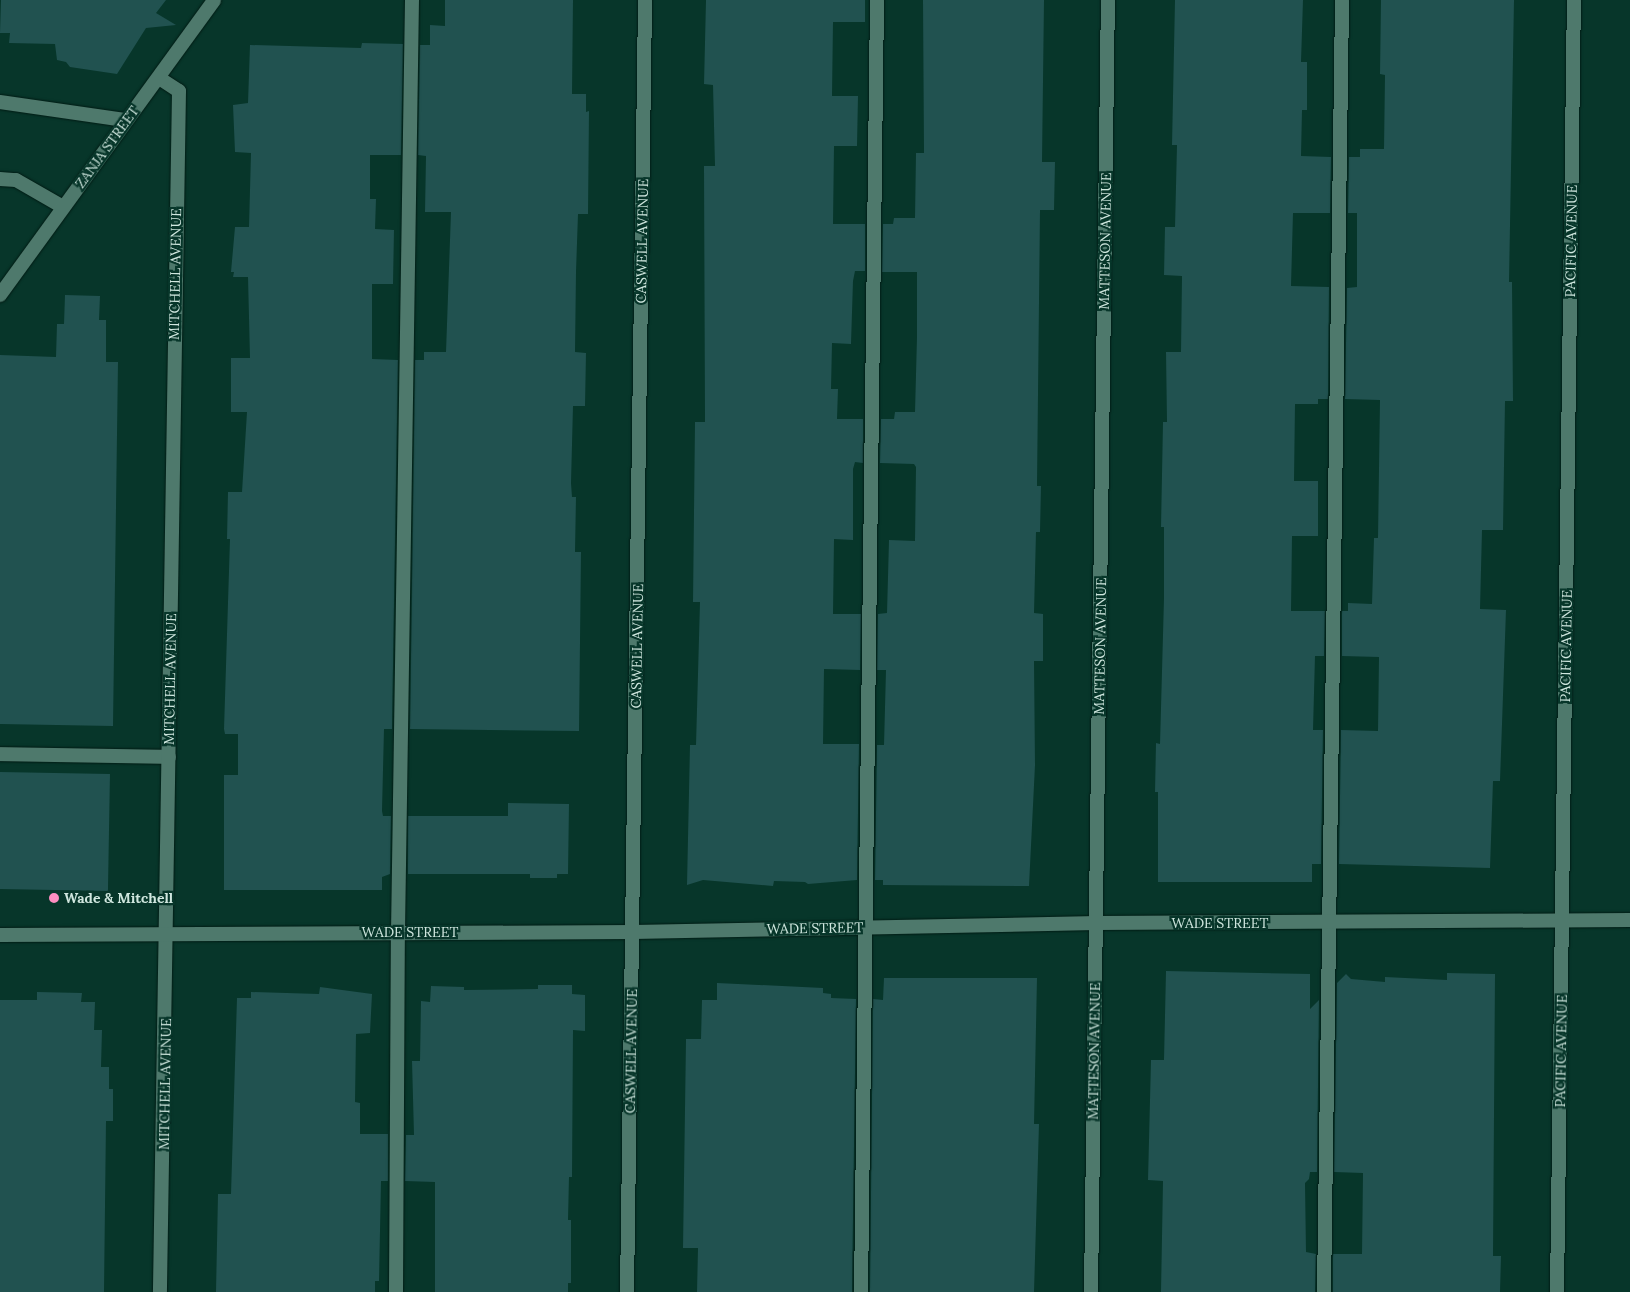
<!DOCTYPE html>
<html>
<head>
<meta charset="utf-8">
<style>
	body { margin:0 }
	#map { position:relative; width:1630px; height:1292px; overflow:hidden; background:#07362a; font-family:Lora,serif }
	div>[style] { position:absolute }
	.building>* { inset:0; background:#215250; transform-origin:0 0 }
	.roads { filter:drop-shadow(0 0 1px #001b14) drop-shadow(0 0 1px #001b14) }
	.service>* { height:14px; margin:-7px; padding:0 7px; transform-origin:7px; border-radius:7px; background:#4e796c }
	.minor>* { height:14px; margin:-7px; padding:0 7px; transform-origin:7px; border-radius:7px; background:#4e796c }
	.tertiary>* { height:14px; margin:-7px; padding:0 7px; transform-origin:7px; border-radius:7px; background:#4e796c }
	.dots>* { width:14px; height:14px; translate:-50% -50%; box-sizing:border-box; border:2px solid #07362a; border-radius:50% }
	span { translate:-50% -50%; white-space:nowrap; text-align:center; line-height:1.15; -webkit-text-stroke:4.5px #07362a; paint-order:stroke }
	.street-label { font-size:14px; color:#d0e7df }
	.poi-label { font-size:14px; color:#d0e7df; font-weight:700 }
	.left { translate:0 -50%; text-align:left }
</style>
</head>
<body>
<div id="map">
	<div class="building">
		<i style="clip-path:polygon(1px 0,166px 0,156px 13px,176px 25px,146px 28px,117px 74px,70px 67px,66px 62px,57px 60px,55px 44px,9px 43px,10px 33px,0 33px)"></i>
		<i style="clip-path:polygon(445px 0,573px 0,572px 94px,586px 94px,586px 112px,589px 111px,588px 214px,578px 214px,576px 272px,575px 352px,586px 353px,585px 406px,573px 406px,571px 483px,572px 497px,576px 497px,575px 552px,581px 552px,579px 731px,410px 729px,415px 360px,424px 360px,424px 352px,446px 352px,451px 212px,425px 212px,426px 156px,418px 155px,420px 45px,430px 45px,430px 25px,445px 26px)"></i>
		<i style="clip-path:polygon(706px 0,865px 0,865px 22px,833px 22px,832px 96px,858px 96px,857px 146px,834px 146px,833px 224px,865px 224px,865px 271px,855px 271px,853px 281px,851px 344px,832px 343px,831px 389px,838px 389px,837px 419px,863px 419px,863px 463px,855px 462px,853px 469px,853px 540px,834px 539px,833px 614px,861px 614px,860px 670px,824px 669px,823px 744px,859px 744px,857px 880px,808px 884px,805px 882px,774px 881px,773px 886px,703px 880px,687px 885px,690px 745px,696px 745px,700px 602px,693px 602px,695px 422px,705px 422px,704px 166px,715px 166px,713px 85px,704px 84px)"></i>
		<i style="clip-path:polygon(923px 0,1044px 0,1042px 162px,1055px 162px,1054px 210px,1040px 210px,1037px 486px,1041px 486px,1040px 532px,1036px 532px,1034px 613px,1043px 614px,1043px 661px,1034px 661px,1035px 765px,1029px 886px,883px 885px,883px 880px,875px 880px,877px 745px,884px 745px,886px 670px,877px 670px,878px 614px,887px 613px,889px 540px,915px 541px,916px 467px,914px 464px,880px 463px,881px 419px,894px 419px,895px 412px,915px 412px,917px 337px,917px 272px,882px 272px,883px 224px,893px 224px,894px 218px,915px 218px,916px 153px,924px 153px)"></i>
		<i style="clip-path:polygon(1175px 0,1303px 0,1301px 62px,1307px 62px,1307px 110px,1302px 110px,1301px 156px,1331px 157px,1330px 213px,1293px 213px,1291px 286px,1329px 287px,1328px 399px,1318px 399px,1318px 404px,1295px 404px,1294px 481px,1318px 481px,1318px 536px,1292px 536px,1291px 611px,1325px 611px,1324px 656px,1315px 656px,1313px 730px,1323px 730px,1321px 864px,1312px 864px,1312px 882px,1158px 882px,1158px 792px,1155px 792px,1156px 743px,1160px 744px,1164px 598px,1164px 527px,1161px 527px,1163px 422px,1167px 422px,1166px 352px,1181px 352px,1182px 276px,1164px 275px,1165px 227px,1175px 227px,1177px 145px,1172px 145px)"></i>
		<i style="clip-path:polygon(1381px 0,1514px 0,1509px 282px,1512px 282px,1513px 401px,1505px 401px,1503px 530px,1482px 530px,1480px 609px,1506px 610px,1500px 781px,1493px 781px,1490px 868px,1339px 864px,1341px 730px,1378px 731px,1379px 657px,1342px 656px,1342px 611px,1348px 611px,1348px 603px,1372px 604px,1374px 538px,1378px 538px,1380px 400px,1345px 399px,1347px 288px,1357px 287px,1357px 213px,1348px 213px,1349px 157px,1360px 157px,1360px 149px,1384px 149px,1385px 75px,1380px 74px)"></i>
		<i style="clip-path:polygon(362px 43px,403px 44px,401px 155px,370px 155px,370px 199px,376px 199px,375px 229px,394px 230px,393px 284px,372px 284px,372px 359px,398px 360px,392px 729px,384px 729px,382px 811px,383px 816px,391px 816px,390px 874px,382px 877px,382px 890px,224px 890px,224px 775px,238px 775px,238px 734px,225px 734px,224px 729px,230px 539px,227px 539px,228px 492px,242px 492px,247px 412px,231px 412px,231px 358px,250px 358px,248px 277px,233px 277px,234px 272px,231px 272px,235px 227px,249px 227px,251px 153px,235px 152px,233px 105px,248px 103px,250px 45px,361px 48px)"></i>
		<i style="clip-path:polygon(65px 295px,100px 296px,99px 320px,106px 320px,106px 362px,118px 362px,113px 726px,0 724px,0 355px,56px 357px,57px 324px,64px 324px)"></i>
		<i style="left:0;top:772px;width:110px;height:117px;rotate:1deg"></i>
		<i style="clip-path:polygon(508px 803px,569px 804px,568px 874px,557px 874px,557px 878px,530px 878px,530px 874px,408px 874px,408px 816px,508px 816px)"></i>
		<i style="clip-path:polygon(1166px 971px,1310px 974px,1310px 1009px,1319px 1000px,1317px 1172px,1310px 1172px,1309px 1179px,1305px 1183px,1306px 1252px,1316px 1254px,1315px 1292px,1161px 1292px,1163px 1181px,1148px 1180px,1151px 1060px,1164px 1060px)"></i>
		<i style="clip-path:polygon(1447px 973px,1495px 974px,1493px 1256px,1501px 1256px,1500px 1292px,1333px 1292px,1333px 1254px,1362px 1254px,1363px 1173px,1334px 1172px,1337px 983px,1346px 974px,1351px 979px,1385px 982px,1385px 977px,1447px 980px)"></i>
		<i style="clip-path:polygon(884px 978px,1037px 978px,1034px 1124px,1039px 1124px,1034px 1292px,870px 1292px,873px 999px,883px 1000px)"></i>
		<i style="clip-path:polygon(717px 983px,823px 988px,823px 993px,831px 994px,831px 998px,856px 999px,852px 1292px,697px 1292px,698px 1248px,683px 1248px,686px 1039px,701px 1039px,702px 1000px,717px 1000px)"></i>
		<i style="clip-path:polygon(538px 985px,572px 985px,572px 994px,585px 995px,585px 1031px,573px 1030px,572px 1177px,569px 1177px,568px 1220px,571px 1220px,571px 1283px,568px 1283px,568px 1292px,435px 1292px,435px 1182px,405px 1181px,406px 1135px,414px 1135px,412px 1061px,420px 1061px,421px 1001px,430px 1002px,431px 986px,464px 987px,464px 990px,538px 989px)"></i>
		<i style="clip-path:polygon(320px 987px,372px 994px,370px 1033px,356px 1034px,355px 1102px,360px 1103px,360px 1134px,388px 1134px,388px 1181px,381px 1181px,379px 1281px,375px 1281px,375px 1292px,216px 1292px,218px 1194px,231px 1194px,237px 998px,251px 998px,251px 992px,319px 994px)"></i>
		<i style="clip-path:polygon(37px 992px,82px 993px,81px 1002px,95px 1002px,94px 1030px,102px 1030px,101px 1067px,109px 1067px,109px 1089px,113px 1089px,113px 1121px,106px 1121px,104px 1292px,0 1292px,0 1000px,37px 1000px)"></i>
	</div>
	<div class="roads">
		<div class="service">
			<i style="left:0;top:179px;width:16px;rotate:4deg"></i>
			<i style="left:16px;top:180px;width:54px;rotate:29.9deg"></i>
			<i style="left:0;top:754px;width:169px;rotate:1deg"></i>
			<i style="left:396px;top:1292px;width:360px;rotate:-89.7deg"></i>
			<i style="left:398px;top:932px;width:932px;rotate:-89.14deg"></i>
			<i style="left:861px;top:1292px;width:1292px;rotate:-89.29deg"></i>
			<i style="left:1324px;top:1292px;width:1292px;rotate:-89.2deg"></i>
		</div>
		<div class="minor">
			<i style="left:159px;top:78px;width:24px;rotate:33deg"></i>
			<i style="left:179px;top:91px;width:1201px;rotate:90.91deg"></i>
			<i style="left:0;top:102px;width:126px;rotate:8.2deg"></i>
			<i style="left:0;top:935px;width:633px;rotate:-0.27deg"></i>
			<i style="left:633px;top:932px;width:464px;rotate:-1.1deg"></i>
			<i style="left:1097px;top:923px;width:533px;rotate:-0.32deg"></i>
			<i style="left:627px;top:1292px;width:1292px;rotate:-89.2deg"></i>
			<i style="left:1091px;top:1292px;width:1292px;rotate:-89.25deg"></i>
			<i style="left:1557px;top:1292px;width:1292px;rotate:-89.25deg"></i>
		</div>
		<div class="tertiary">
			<i style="left:0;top:295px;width:364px;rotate:-54deg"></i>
		</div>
	</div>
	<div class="dots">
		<i style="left:54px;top:898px;background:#fd8ec0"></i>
	</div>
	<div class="street-label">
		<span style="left:107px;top:147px;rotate:-54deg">ZANJA STREET</span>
		<span style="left:642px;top:241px;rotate:-89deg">CASWELL AVENUE</span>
		<span style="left:1105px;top:241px;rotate:-89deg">MATTESON AVENUE</span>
		<span style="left:1571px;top:241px;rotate:-89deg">PACIFIC AVENUE</span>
		<span style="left:175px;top:274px;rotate:-89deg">MITCHELL AVENUE</span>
		<span style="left:637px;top:646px;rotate:-89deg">CASWELL AVENUE</span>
		<span style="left:1100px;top:646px;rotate:-89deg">MATTESON AVENUE</span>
		<span style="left:1566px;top:646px;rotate:-89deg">PACIFIC AVENUE</span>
		<span style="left:170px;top:679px;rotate:-89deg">MITCHELL AVENUE</span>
		<span style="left:1220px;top:923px">WADE STREET</span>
		<span style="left:815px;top:928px;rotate:-1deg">WADE STREET</span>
		<span style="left:410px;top:932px">WADE STREET</span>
		<span style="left:631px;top:1051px;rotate:-89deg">CASWELL AVENUE</span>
		<span style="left:1094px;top:1051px;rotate:-89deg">MATTESON AVENUE</span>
		<span style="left:1561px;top:1051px;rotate:-89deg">PACIFIC AVENUE</span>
		<span style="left:165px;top:1084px;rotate:-89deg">MITCHELL AVENUE</span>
	</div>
	<div class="poi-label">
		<span class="left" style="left:64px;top:898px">Wade &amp; Mitchell</span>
	</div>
</div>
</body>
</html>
